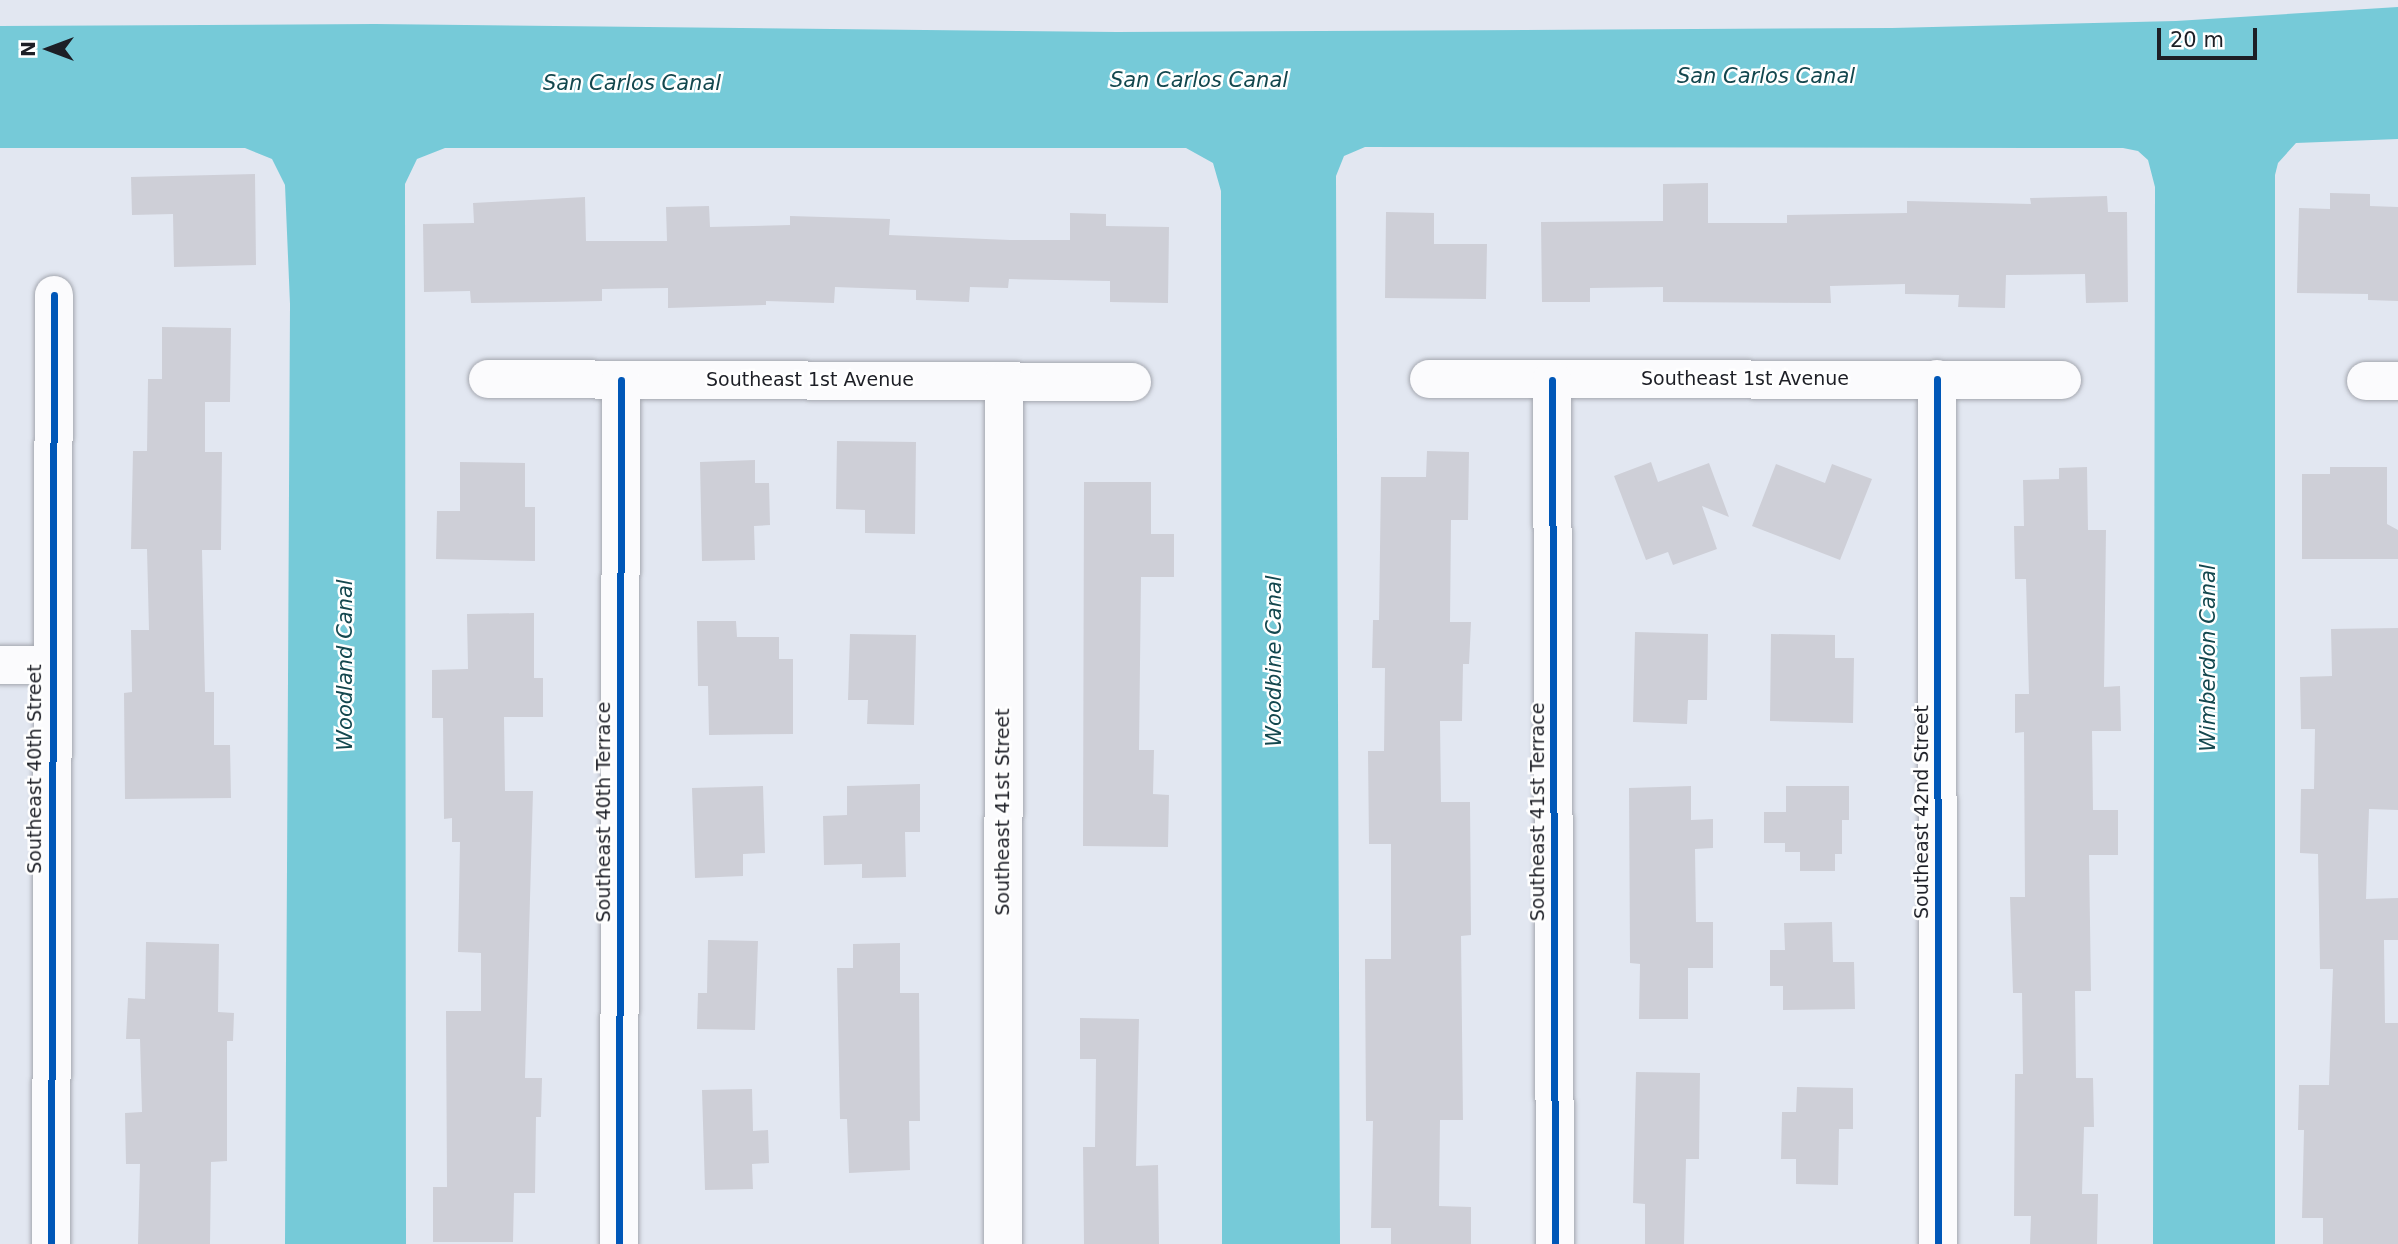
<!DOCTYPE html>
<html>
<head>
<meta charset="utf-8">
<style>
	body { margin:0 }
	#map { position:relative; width:2398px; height:1244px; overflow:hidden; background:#e2e7f1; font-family:"DejaVu Sans",sans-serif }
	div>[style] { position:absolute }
	.water>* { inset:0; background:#76cad8 }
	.building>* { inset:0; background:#cecfd7 }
	.roads { filter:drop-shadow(0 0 2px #a4a7af) drop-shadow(0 0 2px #a4a7af) }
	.minor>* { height:38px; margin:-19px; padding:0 19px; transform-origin:19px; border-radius:19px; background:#fbfbfd }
	.cycleway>* { height:7px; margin:-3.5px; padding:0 3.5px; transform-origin:3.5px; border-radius:3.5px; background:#0057b8 }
	span { translate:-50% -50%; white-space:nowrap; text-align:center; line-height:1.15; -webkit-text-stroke:5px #fff; paint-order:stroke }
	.street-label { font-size:19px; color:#1d1f26 }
	.water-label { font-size:21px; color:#13474e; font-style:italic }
	.north { position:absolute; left:14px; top:14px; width:70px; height:70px; -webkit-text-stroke:5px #fff; paint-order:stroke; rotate:270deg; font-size:19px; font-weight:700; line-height:28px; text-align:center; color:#1d1f26 }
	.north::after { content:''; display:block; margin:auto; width:24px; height:32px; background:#1d1f26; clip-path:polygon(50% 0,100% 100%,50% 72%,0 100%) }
	.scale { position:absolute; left:2157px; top:28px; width:100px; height:32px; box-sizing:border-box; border:4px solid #1d1f26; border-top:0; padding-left:9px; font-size:21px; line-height:24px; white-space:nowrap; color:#1d1f26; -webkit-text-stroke:5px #fff; paint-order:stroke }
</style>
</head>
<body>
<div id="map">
	<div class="water">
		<i style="clip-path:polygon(2398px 7px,2398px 139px,2296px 143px,2278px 163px,2275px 175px,2275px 1244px,2153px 1244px,2155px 187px,2148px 160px,2138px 151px,2123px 148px,1365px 147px,1344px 156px,1336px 176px,1340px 1244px,1222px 1244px,1221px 191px,1213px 163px,1186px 148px,445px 148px,417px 159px,405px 184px,406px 1244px,285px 1244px,290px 304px,285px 185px,272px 159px,245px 148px,0 148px,0 26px,375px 24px,1117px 32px,1892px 28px,2176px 21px)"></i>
	</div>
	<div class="building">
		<i style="clip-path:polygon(255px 174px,256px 265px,174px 267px,173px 214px,132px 215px,131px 177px)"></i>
		<i style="clip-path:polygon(1708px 183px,1708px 223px,1787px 223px,1787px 215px,1907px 213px,1907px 201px,2031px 204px,2030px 198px,2107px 196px,2108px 212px,2127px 212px,2128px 302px,2086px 303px,2085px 274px,2006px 275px,2005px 308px,1958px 307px,1959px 295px,1905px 294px,1905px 284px,1830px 286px,1831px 303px,1663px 302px,1663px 287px,1590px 288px,1590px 302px,1542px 302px,1541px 222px,1663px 221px,1663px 184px)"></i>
		<i style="clip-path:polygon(2330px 193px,2370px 194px,2370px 206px,2398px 207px,2398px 301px,2368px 300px,2368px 294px,2297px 293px,2299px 208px,2330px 209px)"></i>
		<i style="clip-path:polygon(585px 197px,586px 241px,667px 241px,666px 207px,709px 206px,710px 227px,790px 225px,790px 216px,890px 219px,889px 235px,1010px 240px,1070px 240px,1070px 213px,1106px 214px,1106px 226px,1169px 227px,1168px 303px,1110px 302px,1110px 281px,1009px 279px,1008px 288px,970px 287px,969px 302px,916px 300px,916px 290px,835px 287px,834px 303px,766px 301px,766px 305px,668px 308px,668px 288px,602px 289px,602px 301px,548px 302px,471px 303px,470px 291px,424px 292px,423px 224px,474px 223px,473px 203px)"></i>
		<i style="clip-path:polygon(1386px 212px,1434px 213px,1434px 244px,1487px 244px,1486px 299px,1385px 298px)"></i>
		<i style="clip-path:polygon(162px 327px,231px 328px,230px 402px,205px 402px,205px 452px,222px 452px,221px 550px,202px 550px,205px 692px,214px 692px,214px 745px,230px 745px,231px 798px,125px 799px,124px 693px,132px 692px,131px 630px,149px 630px,147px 549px,131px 549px,133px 451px,147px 451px,148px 379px,162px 379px)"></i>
		<i style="clip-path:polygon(837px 441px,916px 442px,915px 534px,865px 533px,865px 510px,836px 509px)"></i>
		<i style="clip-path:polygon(1427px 451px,1469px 452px,1468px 520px,1451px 520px,1450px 622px,1471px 622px,1469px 664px,1463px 664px,1462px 721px,1440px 721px,1441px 802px,1470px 802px,1471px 935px,1461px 936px,1463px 1120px,1440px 1120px,1439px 1206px,1471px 1207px,1471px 1244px,1391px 1244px,1391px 1228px,1371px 1228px,1373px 1121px,1366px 1121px,1365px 959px,1391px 959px,1391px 844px,1369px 844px,1368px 751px,1384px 751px,1385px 668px,1372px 668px,1373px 620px,1379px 620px,1381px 477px,1426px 477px)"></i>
		<i style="clip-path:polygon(755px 460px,755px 483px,769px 483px,770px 525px,754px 526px,755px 560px,702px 561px,700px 462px)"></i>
		<i style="clip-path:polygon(460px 462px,525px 463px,525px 507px,535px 507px,535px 561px,436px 559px,437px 511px,460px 511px)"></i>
		<i style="clip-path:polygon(1651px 462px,1658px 482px,1709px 463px,1729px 517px,1702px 506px,1717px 549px,1673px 565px,1668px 552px,1646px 560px,1614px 476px)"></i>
		<i style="clip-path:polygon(1776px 464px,1825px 483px,1832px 464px,1872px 479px,1840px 560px,1752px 526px)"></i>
		<i style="clip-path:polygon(2087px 467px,2088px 530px,2106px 530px,2104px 687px,2120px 686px,2121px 731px,2092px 731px,2093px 810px,2118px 810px,2118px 855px,2089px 855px,2091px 991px,2075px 991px,2076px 1078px,2093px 1078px,2094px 1127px,2084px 1127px,2082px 1194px,2098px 1194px,2097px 1244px,2030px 1244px,2031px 1216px,2014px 1216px,2015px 1074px,2023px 1074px,2022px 993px,2013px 993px,2010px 897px,2025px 897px,2024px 732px,2015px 733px,2015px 694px,2029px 694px,2026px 579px,2015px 579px,2014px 526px,2024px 526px,2023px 480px,2059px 479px,2059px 468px)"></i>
		<i style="clip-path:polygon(2330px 467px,2387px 467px,2387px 524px,2398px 530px,2398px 559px,2302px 559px,2302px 474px,2330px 474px)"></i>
		<i style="clip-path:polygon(1084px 482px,1151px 482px,1151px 534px,1174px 534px,1174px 577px,1141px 577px,1139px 750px,1154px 750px,1153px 794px,1169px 795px,1168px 847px,1083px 846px)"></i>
		<i style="clip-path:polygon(534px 613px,534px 678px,543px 678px,543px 717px,504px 717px,505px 791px,533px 791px,525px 1078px,542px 1078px,541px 1117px,536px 1117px,535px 1193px,514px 1193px,513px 1242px,433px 1242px,433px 1187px,447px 1187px,446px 1011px,481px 1011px,481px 953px,458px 952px,460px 842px,452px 842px,452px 818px,444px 819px,443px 718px,432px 718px,432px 670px,468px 669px,467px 614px)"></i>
		<i style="clip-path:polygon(697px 621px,736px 621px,737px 637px,779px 637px,779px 659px,793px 659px,793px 734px,709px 735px,708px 686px,698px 686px)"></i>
		<i style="clip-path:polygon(2398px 628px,2398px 810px,2369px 809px,2366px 899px,2398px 898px,2398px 940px,2384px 940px,2385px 1023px,2398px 1023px,2398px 1244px,2323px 1244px,2323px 1218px,2302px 1218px,2304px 1130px,2298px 1130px,2299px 1085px,2329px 1085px,2333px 969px,2320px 969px,2318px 854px,2300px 853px,2301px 789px,2314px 789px,2315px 729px,2301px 729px,2300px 677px,2332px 676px,2331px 629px)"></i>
		<i style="clip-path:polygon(1635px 632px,1708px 634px,1707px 700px,1688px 700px,1687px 724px,1633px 722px)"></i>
		<i style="clip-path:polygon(850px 634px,916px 635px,914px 725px,867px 724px,868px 700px,848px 700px)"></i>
		<i style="clip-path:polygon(1771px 634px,1835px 635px,1835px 658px,1854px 658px,1853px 723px,1770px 721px)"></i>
		<i style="clip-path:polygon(920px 784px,920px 832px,905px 832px,906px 877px,862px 878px,862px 864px,824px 865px,823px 816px,847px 815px,847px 786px)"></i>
		<i style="clip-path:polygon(763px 786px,765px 853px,743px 854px,743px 876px,695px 878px,692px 788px)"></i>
		<i style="clip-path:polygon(1691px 786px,1691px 820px,1713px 819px,1713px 848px,1695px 849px,1696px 922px,1713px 922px,1713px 968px,1688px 968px,1688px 1019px,1639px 1019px,1640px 964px,1630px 963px,1629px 788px)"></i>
		<i style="clip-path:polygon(1786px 786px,1849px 786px,1849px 820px,1842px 820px,1842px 854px,1835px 854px,1835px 871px,1800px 871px,1800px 852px,1785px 852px,1785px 843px,1764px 843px,1764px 812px,1786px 812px)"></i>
		<i style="clip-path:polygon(1832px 922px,1833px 962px,1854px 962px,1855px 1009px,1783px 1010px,1783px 986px,1770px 986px,1770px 950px,1785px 950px,1784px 923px)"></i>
		<i style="clip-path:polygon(708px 940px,758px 941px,755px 1030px,697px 1029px,698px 993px,707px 993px)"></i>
		<i style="clip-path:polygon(146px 942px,219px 944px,218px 1012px,234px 1013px,233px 1041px,227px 1041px,227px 1161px,211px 1162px,210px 1244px,138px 1244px,140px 1164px,126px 1164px,125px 1113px,142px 1112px,140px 1039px,126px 1039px,128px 998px,145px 999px)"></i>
		<i style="clip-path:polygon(900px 943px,900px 993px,919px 993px,920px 1121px,909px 1121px,910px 1170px,849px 1173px,847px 1119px,840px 1119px,837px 968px,853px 968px,853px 944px)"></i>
		<i style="clip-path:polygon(1080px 1018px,1139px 1019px,1136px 1166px,1158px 1165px,1159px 1244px,1084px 1244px,1083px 1147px,1095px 1147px,1096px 1059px,1080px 1059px)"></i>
		<i style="clip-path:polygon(1636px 1072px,1700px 1073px,1699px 1159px,1686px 1159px,1684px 1244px,1645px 1244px,1645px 1204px,1633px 1203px)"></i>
		<i style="clip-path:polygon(1797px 1087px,1853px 1088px,1853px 1129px,1839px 1129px,1838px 1185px,1796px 1184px,1796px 1159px,1781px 1159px,1782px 1112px,1796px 1112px)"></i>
		<i style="clip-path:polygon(752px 1089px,753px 1131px,768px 1130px,769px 1163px,752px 1164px,753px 1189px,705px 1190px,702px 1090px)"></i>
	</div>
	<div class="roads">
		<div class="minor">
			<i style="left:488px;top:379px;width:644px;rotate:0.27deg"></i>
			<i style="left:1429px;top:379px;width:633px;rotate:0.09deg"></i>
			<i style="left:1937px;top:379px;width:865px;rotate:89.93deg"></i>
			<i style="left:1552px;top:380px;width:864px;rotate:89.8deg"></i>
			<i style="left:2366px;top:381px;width:32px"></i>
			<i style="left:0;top:665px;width:52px"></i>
			<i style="left:51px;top:1244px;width:949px;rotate:-89.82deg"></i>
			<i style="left:619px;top:1244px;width:864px;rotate:-89.87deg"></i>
			<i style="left:1003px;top:1244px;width:863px;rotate:-89.93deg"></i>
		</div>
	</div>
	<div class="cycleway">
		<i style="left:1937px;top:379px;width:865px;rotate:89.93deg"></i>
		<i style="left:1552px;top:380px;width:864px;rotate:89.8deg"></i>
		<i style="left:51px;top:1244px;width:949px;rotate:-89.82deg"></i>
		<i style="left:619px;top:1244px;width:864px;rotate:-89.87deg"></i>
	</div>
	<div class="street-label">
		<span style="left:1745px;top:379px">Southeast 1st Avenue</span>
		<span style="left:810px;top:380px">Southeast 1st Avenue</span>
		<span style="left:35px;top:769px;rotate:-90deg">Southeast 40th Street</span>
		<span style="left:604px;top:812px;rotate:-90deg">Southeast 40th Terrace</span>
		<span style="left:1003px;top:812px;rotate:-90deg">Southeast 41st Street</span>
		<span style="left:1538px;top:812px;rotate:-90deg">Southeast 41st Terrace</span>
		<span style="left:1922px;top:812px;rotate:-90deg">Southeast 42nd Street</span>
	</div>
	<div class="water-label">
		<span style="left:1766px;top:76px">San Carlos Canal</span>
		<span style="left:1199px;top:80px">San Carlos Canal</span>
		<span style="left:632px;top:83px">San Carlos Canal</span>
		<span style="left:2208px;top:658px;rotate:-90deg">Wimberdon Canal</span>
		<span style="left:1274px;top:661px;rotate:-90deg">Woodbine Canal</span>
		<span style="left:345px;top:665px;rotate:-90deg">Woodland Canal</span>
	</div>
	<div class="north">N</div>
	<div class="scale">20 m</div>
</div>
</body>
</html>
